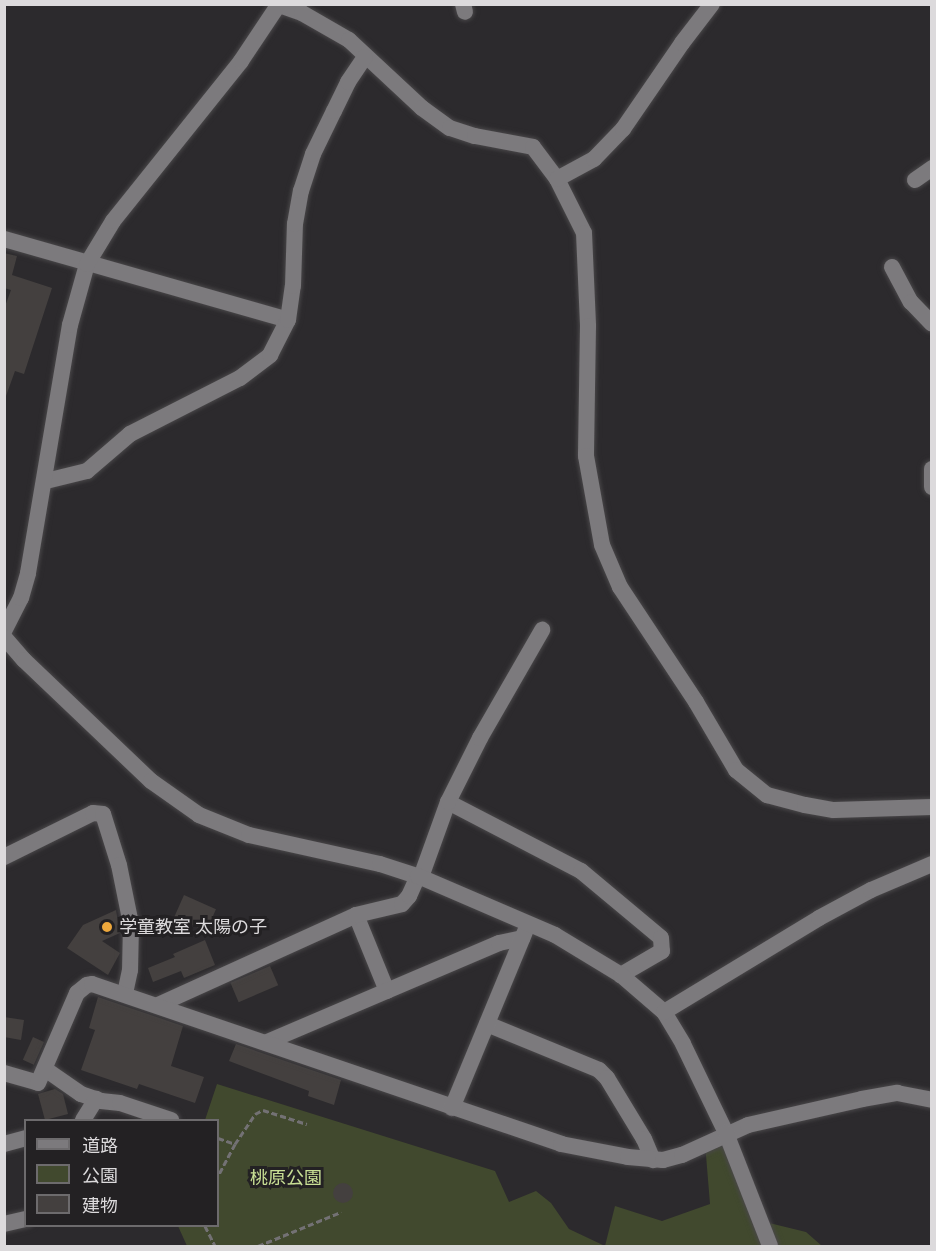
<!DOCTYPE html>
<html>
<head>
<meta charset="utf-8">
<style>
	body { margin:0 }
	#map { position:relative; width:936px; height:1251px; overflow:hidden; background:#2c2a2d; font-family:Signika,"Noto Sans JP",sans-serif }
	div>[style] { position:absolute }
	.green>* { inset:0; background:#41492e }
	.building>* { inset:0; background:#44403f; transform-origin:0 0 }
	.round { border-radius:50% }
	.path>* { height:3px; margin-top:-1.5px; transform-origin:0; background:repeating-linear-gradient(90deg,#737174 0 6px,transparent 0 9px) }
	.roads { filter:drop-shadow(0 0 2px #494749) drop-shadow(0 0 2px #494749) }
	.minor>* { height:16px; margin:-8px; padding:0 8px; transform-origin:8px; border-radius:8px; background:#7c7a7d }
	.tertiary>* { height:16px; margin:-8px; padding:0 8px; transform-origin:8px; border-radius:8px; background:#7c7a7d }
	.dots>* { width:16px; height:16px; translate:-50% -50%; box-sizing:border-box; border:3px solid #232123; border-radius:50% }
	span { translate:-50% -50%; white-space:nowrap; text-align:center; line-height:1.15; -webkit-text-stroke:6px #232123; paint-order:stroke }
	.poi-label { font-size:18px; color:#dcdadc }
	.left { translate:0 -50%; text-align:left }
	.park-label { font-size:18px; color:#c9e095 }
	.frame { position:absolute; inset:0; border:6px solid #dcdadc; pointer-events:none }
	.legend { position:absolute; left:24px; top:1119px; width:195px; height:108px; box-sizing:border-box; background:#232123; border:2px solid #6d6b6d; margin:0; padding:8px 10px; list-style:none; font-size:18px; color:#dcdadc }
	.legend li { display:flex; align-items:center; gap:12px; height:30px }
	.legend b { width:30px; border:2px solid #6d6b6d }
</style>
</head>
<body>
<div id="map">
	<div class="green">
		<i style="clip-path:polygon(217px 1084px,495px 1171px,509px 1202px,536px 1191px,551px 1203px,569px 1229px,605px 1246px,615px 1206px,662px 1221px,710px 1204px,705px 1143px,726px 1133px,761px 1221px,806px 1232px,822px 1246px,187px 1246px,178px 1226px,218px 1226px,218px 1120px,205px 1120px)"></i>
	</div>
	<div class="building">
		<i style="clip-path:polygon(4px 253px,17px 256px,12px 275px,52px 288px,24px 374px,15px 371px,6px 396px,4px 309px,11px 290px,4px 288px)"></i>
		<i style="left:184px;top:895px;width:35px;height:24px;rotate:24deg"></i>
		<i style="clip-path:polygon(116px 910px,120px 933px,102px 941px,120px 953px,108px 975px,67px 948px,83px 925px)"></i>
		<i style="clip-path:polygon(205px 940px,215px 965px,184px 978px,181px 971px,153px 982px,148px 968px,175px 957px,173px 954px)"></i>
		<i style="left:270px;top:966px;width:21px;height:43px;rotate:67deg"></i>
		<i style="clip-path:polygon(98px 997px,183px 1026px,171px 1066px,204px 1077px,195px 1103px,139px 1084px,137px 1089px,81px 1070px,95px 1030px,89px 1028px)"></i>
		<i style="clip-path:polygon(4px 1017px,24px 1020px,21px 1040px,4px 1037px)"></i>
		<i style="left:33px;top:1037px;width:12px;height:25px;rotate:24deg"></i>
		<i style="clip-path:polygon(236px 1044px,341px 1080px,334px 1105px,308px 1096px,309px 1091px,229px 1061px)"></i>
		<i style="clip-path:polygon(55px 1089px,63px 1094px,68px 1114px,45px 1120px,38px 1094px)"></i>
		<i class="round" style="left:333px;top:1183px;width:20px;height:20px"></i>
	</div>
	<div class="path">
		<i style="left:218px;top:1138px;width:18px;rotate:19deg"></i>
		<i style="left:235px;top:1144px;width:36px;rotate:118deg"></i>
		<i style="left:235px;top:1144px;width:36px;rotate:-56deg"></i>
		<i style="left:255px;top:1114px;width:9px;rotate:-27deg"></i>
		<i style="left:263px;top:1110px;width:46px;rotate:17.7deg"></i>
		<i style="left:205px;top:1226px;width:22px;rotate:63deg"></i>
		<i style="left:258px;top:1246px;width:90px;rotate:-22.3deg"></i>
	</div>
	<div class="roads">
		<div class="minor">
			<i style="left:463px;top:4px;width:8px;rotate:76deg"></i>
			<i style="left:279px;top:5px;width:24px;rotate:19deg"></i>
			<i style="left:302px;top:13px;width:54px;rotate:29.9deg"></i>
			<i style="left:349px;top:40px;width:100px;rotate:43deg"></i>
			<i style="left:422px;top:108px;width:34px;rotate:36deg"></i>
			<i style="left:450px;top:128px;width:26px;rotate:18deg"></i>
			<i style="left:475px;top:136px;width:59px;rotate:10.7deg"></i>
			<i style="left:533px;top:147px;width:40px;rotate:53deg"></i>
			<i style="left:557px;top:179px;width:60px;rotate:63.4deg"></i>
			<i style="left:584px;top:233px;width:93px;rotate:87.5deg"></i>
			<i style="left:588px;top:326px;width:130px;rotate:90.9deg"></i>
			<i style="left:586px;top:456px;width:90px;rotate:79.8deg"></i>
			<i style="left:602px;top:545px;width:46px;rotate:66.8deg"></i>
			<i style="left:620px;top:587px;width:138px;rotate:56.5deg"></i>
			<i style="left:696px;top:702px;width:79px;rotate:59.5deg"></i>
			<i style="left:736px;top:770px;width:40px;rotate:39deg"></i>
			<i style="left:767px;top:795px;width:39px;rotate:15deg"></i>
			<i style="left:805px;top:805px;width:29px;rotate:10deg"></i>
			<i style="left:834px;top:810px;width:98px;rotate:-1.8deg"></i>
			<i style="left:557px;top:179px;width:42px;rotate:-28.4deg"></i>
			<i style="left:594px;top:159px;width:42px;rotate:-46deg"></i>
			<i style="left:623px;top:129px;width:104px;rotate:-55.5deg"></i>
			<i style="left:682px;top:43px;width:49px;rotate:-52.4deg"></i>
			<i style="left:915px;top:180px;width:21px;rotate:-35deg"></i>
			<i style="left:4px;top:239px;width:295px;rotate:15.9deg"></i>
			<i style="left:892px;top:267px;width:40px;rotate:62deg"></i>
			<i style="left:911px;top:302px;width:30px;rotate:46deg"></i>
			<i style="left:932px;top:469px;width:18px;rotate:90deg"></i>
			<i style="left:46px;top:481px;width:42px;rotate:-13.7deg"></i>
			<i style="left:87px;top:471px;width:57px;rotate:-40.7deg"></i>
			<i style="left:130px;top:434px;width:123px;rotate:-27deg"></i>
			<i style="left:240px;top:378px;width:38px;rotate:-37deg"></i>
			<i style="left:270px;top:355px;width:39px;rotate:-63deg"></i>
			<i style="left:288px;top:320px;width:34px;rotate:-82deg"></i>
			<i style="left:293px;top:286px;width:62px;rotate:-88.2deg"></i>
			<i style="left:295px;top:224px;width:34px;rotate:-80deg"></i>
			<i style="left:301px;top:191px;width:39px;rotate:-72deg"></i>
			<i style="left:313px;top:154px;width:48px;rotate:-64deg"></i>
			<i style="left:334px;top:111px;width:32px;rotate:-64deg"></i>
			<i style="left:348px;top:82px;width:30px;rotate:-56deg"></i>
			<i style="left:448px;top:802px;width:150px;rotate:27.4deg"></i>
			<i style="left:581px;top:871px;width:104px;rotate:39.9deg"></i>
			<i style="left:661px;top:938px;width:13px;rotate:86deg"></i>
			<i style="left:662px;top:951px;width:48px;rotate:149.7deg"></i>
			<i style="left:4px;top:857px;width:99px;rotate:-26.3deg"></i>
			<i style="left:93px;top:813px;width:10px;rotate:6deg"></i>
			<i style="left:103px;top:814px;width:53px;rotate:72.6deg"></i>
			<i style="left:119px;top:865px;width:60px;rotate:78.5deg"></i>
			<i style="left:131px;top:924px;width:46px;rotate:91.2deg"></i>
			<i style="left:130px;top:970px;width:25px;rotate:102deg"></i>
			<i style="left:421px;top:877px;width:80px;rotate:-70.2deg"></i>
			<i style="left:448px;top:802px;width:72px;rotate:-63.4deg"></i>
			<i style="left:480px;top:738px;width:125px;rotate:-60.1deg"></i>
			<i style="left:356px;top:915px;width:82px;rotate:67.8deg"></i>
			<i style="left:158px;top:1005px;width:217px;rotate:-24.4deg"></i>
			<i style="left:356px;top:915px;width:47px;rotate:-13.4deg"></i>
			<i style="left:402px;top:904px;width:11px;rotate:-49deg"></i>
			<i style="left:409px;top:896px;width:22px;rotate:-66deg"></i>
			<i style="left:487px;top:1024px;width:121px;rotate:22.3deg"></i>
			<i style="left:599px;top:1070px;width:11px;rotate:45deg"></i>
			<i style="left:607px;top:1078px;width:71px;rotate:58.8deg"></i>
			<i style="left:644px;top:1139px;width:23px;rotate:67deg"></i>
			<i style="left:267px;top:1042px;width:252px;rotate:-23.1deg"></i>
			<i style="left:499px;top:943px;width:24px;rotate:-12deg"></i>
			<i style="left:45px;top:1069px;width:44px;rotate:34.8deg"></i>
			<i style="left:81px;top:1094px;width:21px;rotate:19deg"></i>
			<i style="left:101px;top:1101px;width:19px;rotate:6deg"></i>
			<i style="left:120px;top:1103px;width:54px;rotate:18.4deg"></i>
			<i style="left:4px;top:1073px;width:35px;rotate:16deg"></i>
			<i style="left:38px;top:1083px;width:98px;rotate:-66.6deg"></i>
			<i style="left:77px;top:993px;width:13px;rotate:-39deg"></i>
			<i style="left:87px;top:985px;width:5px;rotate:-11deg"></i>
			<i style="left:92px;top:984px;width:496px;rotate:18.8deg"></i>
			<i style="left:561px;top:1144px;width:68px;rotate:11deg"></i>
			<i style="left:628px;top:1157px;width:35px;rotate:5deg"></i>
			<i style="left:663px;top:1160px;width:20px;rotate:-15deg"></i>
			<i style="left:682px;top:1155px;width:72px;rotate:-24.4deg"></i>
			<i style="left:748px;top:1125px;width:117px;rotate:-12.8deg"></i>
			<i style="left:862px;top:1099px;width:36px;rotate:-10deg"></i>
			<i style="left:897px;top:1093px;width:36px;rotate:11deg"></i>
			<i style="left:452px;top:1108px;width:194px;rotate:-67.5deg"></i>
			<i style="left:83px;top:1120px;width:25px;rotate:-58deg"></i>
			<i style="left:4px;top:1144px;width:23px;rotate:-15deg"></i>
			<i style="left:4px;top:1224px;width:23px;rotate:-13deg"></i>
		</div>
		<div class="tertiary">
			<i style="left:4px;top:631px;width:37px;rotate:-63deg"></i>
			<i style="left:21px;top:598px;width:26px;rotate:-74deg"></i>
			<i style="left:28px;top:573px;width:252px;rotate:-80.4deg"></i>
			<i style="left:70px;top:325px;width:63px;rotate:-74.4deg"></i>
			<i style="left:87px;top:264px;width:50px;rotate:-58.8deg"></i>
			<i style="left:113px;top:221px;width:205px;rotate:-51.3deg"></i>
			<i style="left:241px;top:61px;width:69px;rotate:-56.3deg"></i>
			<i style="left:4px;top:637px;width:30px;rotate:49deg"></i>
			<i style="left:24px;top:660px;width:175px;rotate:43.6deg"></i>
			<i style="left:151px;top:781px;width:59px;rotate:35.3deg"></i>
			<i style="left:199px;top:815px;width:54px;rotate:21.8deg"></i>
			<i style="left:249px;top:835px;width:134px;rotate:12.5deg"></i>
			<i style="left:380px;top:864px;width:40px;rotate:18deg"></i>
			<i style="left:418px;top:876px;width:149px;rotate:23.3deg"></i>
			<i style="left:555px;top:935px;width:77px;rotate:31.2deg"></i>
			<i style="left:621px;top:975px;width:57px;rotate:40.7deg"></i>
			<i style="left:664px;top:1012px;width:37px;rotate:59deg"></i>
			<i style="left:683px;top:1044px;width:99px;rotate:64.2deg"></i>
			<i style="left:726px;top:1133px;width:121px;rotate:68.7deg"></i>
			<i style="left:664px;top:1012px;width:181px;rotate:-31.2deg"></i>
			<i style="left:819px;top:918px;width:59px;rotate:-28.3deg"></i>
			<i style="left:871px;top:890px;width:66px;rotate:-23.1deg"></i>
		</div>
	</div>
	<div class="dots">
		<i style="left:107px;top:927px;background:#eea83c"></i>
	</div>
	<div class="poi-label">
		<span class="left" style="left:119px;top:927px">学童教室 太陽の子</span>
	</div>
	<div class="park-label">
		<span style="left:286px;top:1178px">桃原公園</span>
	</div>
	<div class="frame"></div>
	<ul class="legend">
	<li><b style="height:8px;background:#7c7a7d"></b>道路</li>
	<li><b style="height:16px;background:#41492e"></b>公園</li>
	<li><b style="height:16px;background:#44403f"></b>建物</li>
	</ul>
</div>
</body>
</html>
